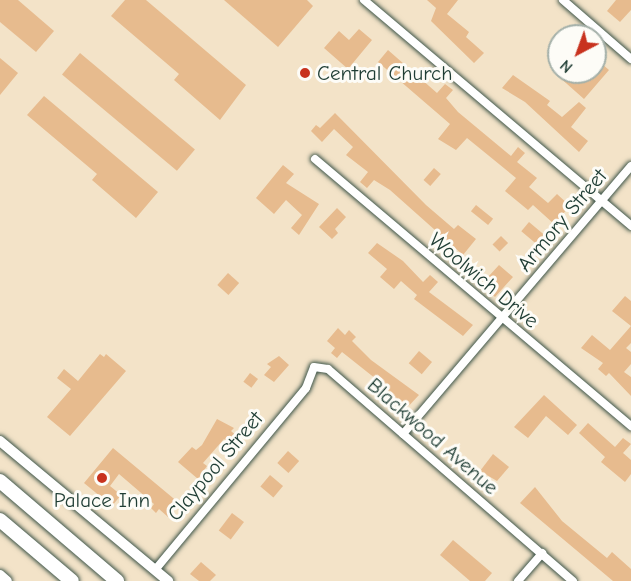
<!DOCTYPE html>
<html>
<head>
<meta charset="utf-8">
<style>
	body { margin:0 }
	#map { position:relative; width:631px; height:581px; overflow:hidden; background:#f3e3c8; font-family:"Comic Neue",sans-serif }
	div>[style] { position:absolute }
	.building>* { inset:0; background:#e7bb8e; transform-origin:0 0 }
	.roads { filter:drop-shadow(0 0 2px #3f564a) drop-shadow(0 0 2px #3f564a) }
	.street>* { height:8px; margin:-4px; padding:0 4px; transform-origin:4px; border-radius:4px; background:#fff }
	.secondary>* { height:10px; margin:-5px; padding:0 5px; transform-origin:5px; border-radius:5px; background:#fff }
	.highway>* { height:14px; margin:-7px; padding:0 7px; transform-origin:7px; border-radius:7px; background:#fff }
	.dots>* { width:16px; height:16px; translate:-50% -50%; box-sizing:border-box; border:3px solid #fdfcf7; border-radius:50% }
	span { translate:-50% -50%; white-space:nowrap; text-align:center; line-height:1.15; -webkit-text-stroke:6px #fdfcf7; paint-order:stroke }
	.poi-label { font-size:21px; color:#1f3d34 }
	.left { translate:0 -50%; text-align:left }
	.street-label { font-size:21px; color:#1f3d34 }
	.north { position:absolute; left:547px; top:24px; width:60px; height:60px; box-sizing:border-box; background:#fdfcf7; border:2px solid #a4b0a9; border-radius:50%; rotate:221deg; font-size:16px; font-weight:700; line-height:24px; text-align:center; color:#1f3d34 }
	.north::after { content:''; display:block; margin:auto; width:21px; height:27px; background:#c8321e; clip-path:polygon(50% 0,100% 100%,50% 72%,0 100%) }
</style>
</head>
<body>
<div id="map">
	<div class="building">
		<i style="clip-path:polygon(0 0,18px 0,54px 31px,36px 52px,0 22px)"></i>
		<i style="clip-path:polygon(125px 0,146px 0,246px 85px,220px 120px,174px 80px,179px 74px,111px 16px)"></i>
		<i style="clip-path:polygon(224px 0,307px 0,313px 6px,278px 47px)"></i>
		<i style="clip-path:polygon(427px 0,458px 0,447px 14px,469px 32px,466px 37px,484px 53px,474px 63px,431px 21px,436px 8px)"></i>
		<i style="clip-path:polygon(616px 0,631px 0,631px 10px,620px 22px,607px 11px)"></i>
		<i style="clip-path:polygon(359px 29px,372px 40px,348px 69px,324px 48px,339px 31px,349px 40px)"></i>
		<i style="clip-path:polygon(388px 50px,437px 93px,445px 84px,453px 90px,446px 98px,458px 112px,511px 156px,518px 147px,525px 153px,517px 162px,537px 178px,529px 187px,548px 203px,557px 194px,570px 206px,554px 224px,533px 205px,528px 210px,505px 191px,516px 178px,467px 138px,456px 150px,438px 139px,450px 124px,378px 62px)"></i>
		<i style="left:80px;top:53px;width:150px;height:28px;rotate:40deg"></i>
		<i style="clip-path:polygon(0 58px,18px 73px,0 95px)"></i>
		<i style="clip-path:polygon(595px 58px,609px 70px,584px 99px,558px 76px,561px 72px,595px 72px)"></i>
		<i style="clip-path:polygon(513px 75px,550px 101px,547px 105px,562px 117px,579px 102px,586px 108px,571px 127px,588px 141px,579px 152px,525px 102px,502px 88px)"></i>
		<i style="clip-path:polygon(44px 96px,158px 192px,136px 218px,92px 180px,97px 174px,27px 115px)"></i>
		<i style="clip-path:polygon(335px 113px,426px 205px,454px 229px,458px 225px,476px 239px,463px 255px,390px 190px,374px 180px,367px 188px,360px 182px,368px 172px,346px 155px,353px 147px,334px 129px,322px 142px,311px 131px,316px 125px,320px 128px)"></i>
		<i style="clip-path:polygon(283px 165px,294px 174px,286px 183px,319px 204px,299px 235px,291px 228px,302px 215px,286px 200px,274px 214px,256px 198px)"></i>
		<i style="left:434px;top:168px;width:9px;height:16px;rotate:41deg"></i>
		<i style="left:476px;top:205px;width:22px;height:8px;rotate:39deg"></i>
		<i style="clip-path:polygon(337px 208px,346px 217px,335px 229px,338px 233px,332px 239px,319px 227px)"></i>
		<i style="left:529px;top:222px;width:26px;height:12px;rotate:40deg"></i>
		<i style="left:501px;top:236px;width:10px;height:12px;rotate:45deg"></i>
		<i style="clip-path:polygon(377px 243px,403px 261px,423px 282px,430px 275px,438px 282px,429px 292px,473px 325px,463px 336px,414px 299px,417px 295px,401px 281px,394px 289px,380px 277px,387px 269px,368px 253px)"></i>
		<i style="clip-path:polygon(499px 265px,513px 277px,495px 297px,486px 289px,493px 282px,488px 277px)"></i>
		<i style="left:228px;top:273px;width:15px;height:16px;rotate:42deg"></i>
		<i style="clip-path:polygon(625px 296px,631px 301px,631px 343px,626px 348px,631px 352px,631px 364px,624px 372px,631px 377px,631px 396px,609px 373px,606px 376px,598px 369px,603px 363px,581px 348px,592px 335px,610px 350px,631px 326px,612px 311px)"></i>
		<i style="clip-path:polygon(338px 328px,345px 335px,349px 330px,356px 337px,352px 341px,371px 360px,419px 395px,404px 411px,381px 391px,377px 396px,368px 389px,376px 379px,342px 352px,337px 358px,331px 353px,335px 348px,327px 341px)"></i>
		<i style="left:419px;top:351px;width:17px;height:16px;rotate:40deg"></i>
		<i style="clip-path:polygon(100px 354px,104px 357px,106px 354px,126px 371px,70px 436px,47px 417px,71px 389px,57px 378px,64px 369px,78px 381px)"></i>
		<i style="clip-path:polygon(279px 356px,289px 365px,274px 382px,264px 375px,271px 367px,267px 364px)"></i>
		<i style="left:250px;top:373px;width:10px;height:11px;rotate:37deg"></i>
		<i style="clip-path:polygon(544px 395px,577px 425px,568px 435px,546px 416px,528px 438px,514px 427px)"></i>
		<i style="clip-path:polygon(217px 419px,234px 428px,231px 431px,241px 440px,235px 448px,224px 439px,203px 463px,207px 466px,198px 479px,178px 462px,192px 447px,196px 450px,202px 445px)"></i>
		<i style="clip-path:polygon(588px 423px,615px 447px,623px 438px,631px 444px,623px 453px,631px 460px,631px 474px,625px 482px,601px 462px,605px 457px,579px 433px)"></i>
		<i style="clip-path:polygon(113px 448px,179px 503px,168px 517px,159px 509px,156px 513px,151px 508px,154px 504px,119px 474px,110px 486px,121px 495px,112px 506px,84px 483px)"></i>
		<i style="left:288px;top:451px;width:15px;height:16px;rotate:42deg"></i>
		<i style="clip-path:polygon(493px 454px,509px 467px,497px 481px,480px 471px)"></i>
		<i style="left:270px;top:475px;width:17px;height:15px;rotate:40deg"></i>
		<i style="clip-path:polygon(535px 487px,562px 521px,607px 558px,612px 552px,631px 569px,631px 581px,613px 581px,520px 503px)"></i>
		<i style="left:232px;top:513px;width:15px;height:22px;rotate:37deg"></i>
		<i style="clip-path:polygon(453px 540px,492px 573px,485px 581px,470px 581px,440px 555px)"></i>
		<i style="clip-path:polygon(201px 562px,216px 575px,210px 581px,199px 581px,190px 574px)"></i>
	</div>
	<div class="roads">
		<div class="street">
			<i style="left:364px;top:0;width:350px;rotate:40.2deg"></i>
			<i style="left:563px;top:0;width:90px;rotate:40.9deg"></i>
			<i style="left:315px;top:159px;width:414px;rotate:40.2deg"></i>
			<i style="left:403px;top:434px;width:352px;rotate:-49.6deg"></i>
			<i style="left:155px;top:570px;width:236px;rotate:-50.3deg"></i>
			<i style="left:306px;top:388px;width:22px;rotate:-69deg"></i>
			<i style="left:314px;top:367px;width:14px;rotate:8deg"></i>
			<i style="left:328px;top:369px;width:324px;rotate:40.9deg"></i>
			<i style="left:518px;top:581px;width:37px;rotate:-49deg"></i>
		</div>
		<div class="secondary">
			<i style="left:0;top:441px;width:219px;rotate:39.8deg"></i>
			<i style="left:0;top:575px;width:9px;rotate:41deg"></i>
		</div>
		<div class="highway">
			<i style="left:0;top:481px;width:154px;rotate:40.5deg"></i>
			<i style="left:0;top:520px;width:94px;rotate:40.3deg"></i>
		</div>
	</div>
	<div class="dots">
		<i style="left:305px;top:73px;background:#c8321e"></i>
		<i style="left:102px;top:478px;background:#c8321e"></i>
	</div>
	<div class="poi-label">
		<span class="left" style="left:317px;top:73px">Central Church</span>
		<span style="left:102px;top:500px">Palace Inn</span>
	</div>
	<div class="street-label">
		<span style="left:562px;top:220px;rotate:-50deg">Armory Street</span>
		<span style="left:484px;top:280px;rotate:40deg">Woolwich Drive</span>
		<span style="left:433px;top:436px;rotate:41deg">Blackwood Avenue</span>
		<span style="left:215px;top:466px;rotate:-50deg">Claypool Street</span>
	</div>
	<div class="north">N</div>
</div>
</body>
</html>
